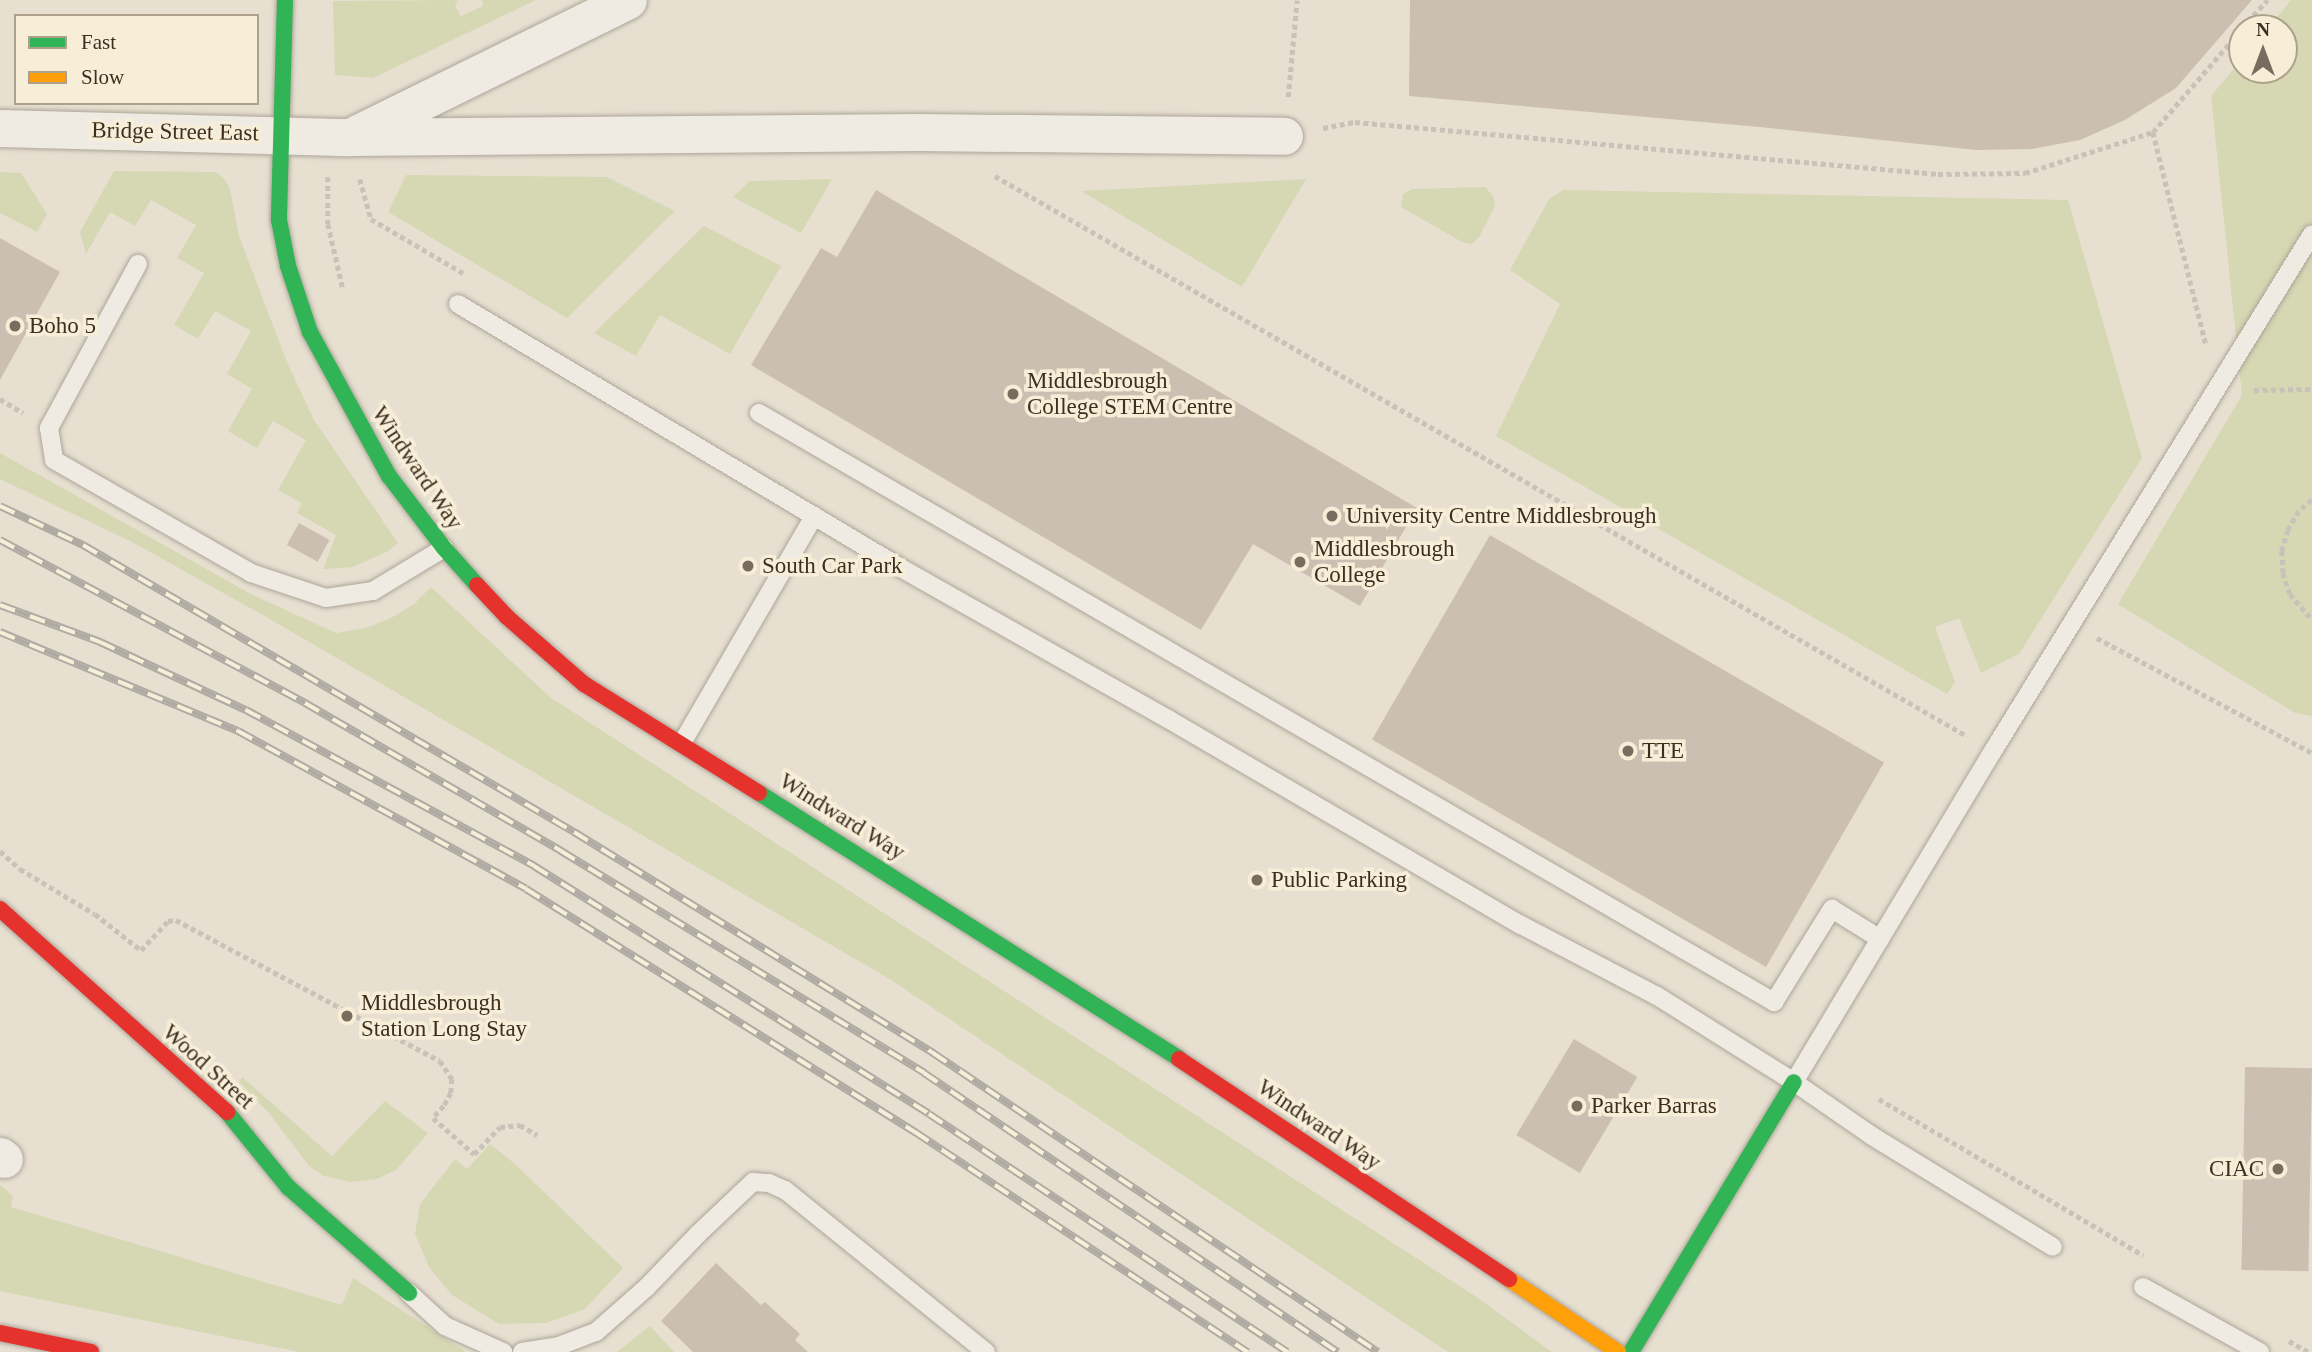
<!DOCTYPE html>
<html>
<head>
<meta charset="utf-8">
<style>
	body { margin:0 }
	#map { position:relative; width:2312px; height:1352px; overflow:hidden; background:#e7e0d1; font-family:"Times New Roman",serif }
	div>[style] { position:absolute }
	.green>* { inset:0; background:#d6d7b3 }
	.building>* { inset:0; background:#cbbfb2; transform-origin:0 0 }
	.path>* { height:4.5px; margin-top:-2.25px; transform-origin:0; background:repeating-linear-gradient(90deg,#c8c2b9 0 5px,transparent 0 8.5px) }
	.roads { filter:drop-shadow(0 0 2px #ada599) drop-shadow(0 0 2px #ada599) }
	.lane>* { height:18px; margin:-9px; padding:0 9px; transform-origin:9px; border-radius:9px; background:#efebe3 }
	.street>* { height:37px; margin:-18.5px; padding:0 18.5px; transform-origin:18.5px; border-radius:18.5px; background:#efebe3 }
	.fast>* { height:16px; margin:-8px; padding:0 8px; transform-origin:8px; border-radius:8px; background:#30b455 }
	.slow>* { height:16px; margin:-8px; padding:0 8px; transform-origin:8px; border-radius:8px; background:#ff9f0a }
	.jam>* { height:16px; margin:-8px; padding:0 8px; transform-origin:8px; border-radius:8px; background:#e5322d }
	.rail>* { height:8px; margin-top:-4px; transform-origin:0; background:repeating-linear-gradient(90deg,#f7eed8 0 16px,#afaaa2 0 32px); box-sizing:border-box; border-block:2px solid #afaaa2 }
	.dots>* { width:19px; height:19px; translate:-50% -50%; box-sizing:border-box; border:4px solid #f7eed8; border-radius:50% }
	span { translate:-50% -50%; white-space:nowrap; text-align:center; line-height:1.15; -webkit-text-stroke:7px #f7eed8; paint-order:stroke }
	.street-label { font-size:23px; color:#3d2e20 }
	.poi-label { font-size:23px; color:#3d2e20 }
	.left { translate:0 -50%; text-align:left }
	.right { translate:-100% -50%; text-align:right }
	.legend { position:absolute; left:14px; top:14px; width:245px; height:91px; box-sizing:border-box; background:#f7eed8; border:2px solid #ada18e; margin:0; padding:9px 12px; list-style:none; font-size:21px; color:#3d2e20 }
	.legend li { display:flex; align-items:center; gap:14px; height:35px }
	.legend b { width:35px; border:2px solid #ada18e }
	.north { position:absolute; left:2228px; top:14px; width:70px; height:70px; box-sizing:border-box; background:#f7eed8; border:2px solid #ada18e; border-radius:50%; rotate:0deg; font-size:19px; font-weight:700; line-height:28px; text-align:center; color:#3d2e20 }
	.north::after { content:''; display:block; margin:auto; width:24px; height:32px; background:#786c5e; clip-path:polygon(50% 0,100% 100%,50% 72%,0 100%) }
</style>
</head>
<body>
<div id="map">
	<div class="green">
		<i style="clip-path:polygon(458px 0,455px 6px,461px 16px,483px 6px,482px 0,536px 0,373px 78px,335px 75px,333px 1px)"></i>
		<i style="clip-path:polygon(2291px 0,2312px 0,2312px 716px,2295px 713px,2118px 604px,2242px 395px,2211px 96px,2242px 59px,2242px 70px,2284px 70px,2284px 28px,2268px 28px)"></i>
		<i style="clip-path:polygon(114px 171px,215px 172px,224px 178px,230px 189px,239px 236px,287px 362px,314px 420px,398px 543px,388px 551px,353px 567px,323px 569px,336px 535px,297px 513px,302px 503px,278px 490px,306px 440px,273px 421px,257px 448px,228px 431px,252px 389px,227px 374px,251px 331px,215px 311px,198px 339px,174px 325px,204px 273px,177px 258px,196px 225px,151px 200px,135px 226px,110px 212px,86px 254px,80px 232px)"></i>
		<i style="clip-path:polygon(0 172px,21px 173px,47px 214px,37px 232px,0 213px)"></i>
		<i style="clip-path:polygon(406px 175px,607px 177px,675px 211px,567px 318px,388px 212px)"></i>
		<i style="clip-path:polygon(832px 179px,801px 233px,733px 197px,749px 181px)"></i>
		<i style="clip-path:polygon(1306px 179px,1242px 287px,1081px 191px,1157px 187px)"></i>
		<i style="clip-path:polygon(1485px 187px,1493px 196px,1495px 206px,1479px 237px,1472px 244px,1462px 242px,1401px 207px,1403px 194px,1412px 189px)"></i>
		<i style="clip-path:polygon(1563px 190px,2068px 200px,2142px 458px,2019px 654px,1981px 673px,1959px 618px,1935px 627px,1955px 682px,1947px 694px,1496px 436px,1560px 304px,1510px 270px,1549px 199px)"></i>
		<i style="clip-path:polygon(704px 226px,781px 266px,730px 354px,660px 315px,636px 356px,594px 333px)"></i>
		<i style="clip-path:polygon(0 453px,251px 594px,336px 633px,366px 628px,391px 618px,414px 604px,431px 587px,550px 697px,1478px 1298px,1552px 1352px,1448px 1352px,888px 978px,261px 614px,134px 543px,0 479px)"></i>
		<i style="clip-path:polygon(242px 1077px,332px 1156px,385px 1101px,428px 1133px,396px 1170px,377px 1179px,350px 1182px,324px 1176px,309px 1166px,268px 1112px,239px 1082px)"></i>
		<i style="clip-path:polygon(490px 1144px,515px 1164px,623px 1268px,585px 1309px,546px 1323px,499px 1324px,452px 1295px,429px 1267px,415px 1234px,420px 1204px,455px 1159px,467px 1169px)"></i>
		<i style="clip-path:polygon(0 1185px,13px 1196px,11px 1207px,342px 1305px,353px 1278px,466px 1352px,299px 1352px,0 1291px)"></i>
		<i style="clip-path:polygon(650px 1326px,674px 1352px,617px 1352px)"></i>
	</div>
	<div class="building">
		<i style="clip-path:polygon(1410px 0,2252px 0,2176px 88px,2125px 120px,2080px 140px,2032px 149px,1976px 150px,1760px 127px,1409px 96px)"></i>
		<i style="clip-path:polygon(876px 190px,1417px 508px,1360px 606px,1253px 544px,1201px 630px,751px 365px,821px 248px,837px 257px)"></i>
		<i style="clip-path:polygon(0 238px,60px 272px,0 380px)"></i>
		<i style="left:299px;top:523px;width:35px;height:25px;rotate:29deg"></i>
		<i style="left:1490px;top:535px;width:455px;height:236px;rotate:30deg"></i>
		<i style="left:1574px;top:1039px;width:74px;height:112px;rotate:31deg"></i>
		<i style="left:2245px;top:1067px;width:67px;height:203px;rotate:1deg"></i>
		<i style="clip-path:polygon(716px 1263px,761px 1305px,765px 1302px,800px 1334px,795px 1340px,808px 1352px,693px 1352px,661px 1321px)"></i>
	</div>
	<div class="path">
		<i style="left:2242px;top:28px;width:38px;rotate:-48deg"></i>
		<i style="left:1288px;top:97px;width:97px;rotate:-84.7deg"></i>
		<i style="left:1323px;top:128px;width:33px;rotate:-11deg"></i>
		<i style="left:1355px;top:122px;width:585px;rotate:5.1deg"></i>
		<i style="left:1938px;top:174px;width:87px;rotate:-0.7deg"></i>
		<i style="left:2025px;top:173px;width:134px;rotate:-17.8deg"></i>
		<i style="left:2153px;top:132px;width:219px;rotate:76deg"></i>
		<i style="left:2153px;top:132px;width:136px;rotate:-49.2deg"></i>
		<i style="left:995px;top:176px;width:1122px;rotate:29.95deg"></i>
		<i style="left:328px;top:177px;width:47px;rotate:90deg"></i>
		<i style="left:328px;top:224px;width:67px;rotate:77deg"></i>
		<i style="left:360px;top:179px;width:41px;rotate:74.6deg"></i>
		<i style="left:371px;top:219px;width:107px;rotate:30.4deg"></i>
		<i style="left:2254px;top:390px;width:58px;rotate:-1deg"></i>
		<i style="left:0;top:399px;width:27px;rotate:31deg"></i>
		<i style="left:2312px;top:500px;width:17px;rotate:140deg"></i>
		<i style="left:2299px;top:511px;width:22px;rotate:120deg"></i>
		<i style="left:2288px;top:530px;width:22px;rotate:106deg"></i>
		<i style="left:2282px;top:551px;width:22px;rotate:87deg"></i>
		<i style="left:2283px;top:573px;width:22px;rotate:72deg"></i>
		<i style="left:2290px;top:594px;width:33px;rotate:49deg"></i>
		<i style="left:2097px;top:638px;width:244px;rotate:28.1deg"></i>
		<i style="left:0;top:851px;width:27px;rotate:42deg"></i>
		<i style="left:20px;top:869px;width:87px;rotate:31deg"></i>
		<i style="left:95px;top:914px;width:58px;rotate:38deg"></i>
		<i style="left:141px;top:950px;width:40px;rotate:-47deg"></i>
		<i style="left:168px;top:921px;width:8px;rotate:-7deg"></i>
		<i style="left:176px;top:920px;width:299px;rotate:28.1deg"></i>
		<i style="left:440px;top:1061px;width:22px;rotate:56deg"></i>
		<i style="left:452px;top:1079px;width:14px;rotate:94deg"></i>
		<i style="left:451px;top:1093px;width:15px;rotate:118deg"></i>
		<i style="left:444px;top:1106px;width:16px;rotate:133deg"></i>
		<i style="left:433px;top:1118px;width:55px;rotate:41.3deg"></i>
		<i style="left:474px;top:1154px;width:37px;rotate:-46deg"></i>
		<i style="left:500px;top:1127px;width:20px;rotate:-6deg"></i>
		<i style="left:520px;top:1125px;width:20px;rotate:30deg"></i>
		<i style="left:1879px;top:1099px;width:307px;rotate:30.6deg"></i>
		<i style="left:2289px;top:1341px;width:23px;rotate:29deg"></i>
	</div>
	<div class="roads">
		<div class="lane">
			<i style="left:138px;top:264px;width:187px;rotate:118.5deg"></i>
			<i style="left:49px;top:428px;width:32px;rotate:81deg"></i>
			<i style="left:54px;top:460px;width:227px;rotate:29.8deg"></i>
			<i style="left:251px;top:573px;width:79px;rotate:18.4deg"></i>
			<i style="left:326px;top:598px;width:48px;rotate:-8.5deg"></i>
			<i style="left:373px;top:591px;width:83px;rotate:-31.2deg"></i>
			<i style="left:458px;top:304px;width:516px;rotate:30.79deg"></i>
			<i style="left:901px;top:568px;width:307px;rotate:29.5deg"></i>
			<i style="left:1168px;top:719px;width:409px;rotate:30.3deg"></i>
			<i style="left:1521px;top:925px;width:153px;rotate:27.6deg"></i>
			<i style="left:1657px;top:996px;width:162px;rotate:32.1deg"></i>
			<i style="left:1794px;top:1082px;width:95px;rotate:34.7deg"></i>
			<i style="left:1872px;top:1136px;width:212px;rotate:31.5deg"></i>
			<i style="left:759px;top:413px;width:1174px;rotate:30.13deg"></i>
			<i style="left:1774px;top:1002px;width:110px;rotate:-58.1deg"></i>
			<i style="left:1832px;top:909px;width:57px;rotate:32deg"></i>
			<i style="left:682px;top:743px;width:263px;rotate:-59.8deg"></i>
			<i style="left:1794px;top:1082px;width:386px;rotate:-59deg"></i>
			<i style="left:1993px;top:751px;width:607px;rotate:-58.32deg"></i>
			<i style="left:2143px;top:1287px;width:134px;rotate:29.1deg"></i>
			<i style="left:409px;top:1293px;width:49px;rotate:42.5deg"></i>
			<i style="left:445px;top:1326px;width:64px;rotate:24.1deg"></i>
			<i style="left:522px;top:1352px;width:37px;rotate:-9deg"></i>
			<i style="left:559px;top:1346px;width:40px;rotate:-21deg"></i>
			<i style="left:596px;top:1332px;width:68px;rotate:-41.4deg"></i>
			<i style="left:647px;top:1287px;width:74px;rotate:-46.1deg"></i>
			<i style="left:698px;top:1234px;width:76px;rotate:-43.4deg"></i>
			<i style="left:753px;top:1182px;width:16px;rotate:4deg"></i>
			<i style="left:769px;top:1183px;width:17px;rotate:24deg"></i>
			<i style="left:785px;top:1190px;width:258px;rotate:38.9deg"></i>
		</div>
		<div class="street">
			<i style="left:0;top:128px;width:349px;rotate:1.5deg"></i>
			<i style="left:349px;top:137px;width:569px;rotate:-0.5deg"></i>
			<i style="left:918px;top:132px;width:366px;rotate:0.6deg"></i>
			<i style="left:356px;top:134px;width:303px;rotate:-26.2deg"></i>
			<i style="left:0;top:1156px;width:5px;rotate:37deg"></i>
		</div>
		<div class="fast">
			<i style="left:285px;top:0;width:220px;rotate:91.6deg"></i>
			<i style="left:279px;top:220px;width:47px;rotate:78.9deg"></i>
			<i style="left:288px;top:266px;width:70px;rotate:71.6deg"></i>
			<i style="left:310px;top:332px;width:164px;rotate:61.3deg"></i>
			<i style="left:389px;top:476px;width:91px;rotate:52.6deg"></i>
			<i style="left:444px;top:548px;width:50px;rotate:48.3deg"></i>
			<i style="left:759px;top:793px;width:497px;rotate:32.3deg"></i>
			<i style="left:227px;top:1112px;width:97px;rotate:50.9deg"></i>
			<i style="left:288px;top:1187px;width:161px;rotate:41.2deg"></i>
			<i style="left:1631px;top:1352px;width:315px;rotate:-58.9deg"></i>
		</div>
		<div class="slow">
			<i style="left:1509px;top:1279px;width:131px;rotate:33.8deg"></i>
		</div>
		<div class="jam">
			<i style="left:477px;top:585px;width:44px;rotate:46.8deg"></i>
			<i style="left:507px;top:617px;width:102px;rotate:41deg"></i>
			<i style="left:584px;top:684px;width:206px;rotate:31.9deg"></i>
			<i style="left:0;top:909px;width:305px;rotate:41.8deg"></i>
			<i style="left:1179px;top:1059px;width:397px;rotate:33.7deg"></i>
			<i style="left:0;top:1333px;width:93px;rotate:11.8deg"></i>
		</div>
	</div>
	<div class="rail">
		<i style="left:0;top:506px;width:92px;rotate:25.2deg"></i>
		<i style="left:83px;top:545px;width:569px;rotate:30.31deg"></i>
		<i style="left:574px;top:832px;width:422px;rotate:31.6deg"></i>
		<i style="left:933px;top:1053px;width:536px;rotate:33.9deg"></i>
		<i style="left:0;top:540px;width:346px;rotate:28.1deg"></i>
		<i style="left:305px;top:703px;width:296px;rotate:30deg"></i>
		<i style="left:561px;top:851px;width:426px;rotate:31.4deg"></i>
		<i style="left:924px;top:1073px;width:499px;rotate:34deg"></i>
		<i style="left:0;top:605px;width:107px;rotate:20.3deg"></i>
		<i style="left:100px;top:642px;width:161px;rotate:25deg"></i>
		<i style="left:246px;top:710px;width:328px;rotate:28.4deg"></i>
		<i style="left:534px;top:866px;width:466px;rotate:32.1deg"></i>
		<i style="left:929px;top:1114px;width:430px;rotate:33.6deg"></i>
		<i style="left:0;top:632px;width:258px;rotate:22.6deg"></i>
		<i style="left:238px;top:731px;width:328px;rotate:28.7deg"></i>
		<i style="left:526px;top:889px;width:459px;rotate:32deg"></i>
		<i style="left:915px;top:1132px;width:399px;rotate:33.5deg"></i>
	</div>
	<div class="dots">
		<i style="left:15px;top:326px;background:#786c5e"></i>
		<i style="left:1013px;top:394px;background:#786c5e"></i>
		<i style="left:1332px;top:516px;background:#786c5e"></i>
		<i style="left:1300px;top:562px;background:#786c5e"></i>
		<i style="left:748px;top:566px;background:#786c5e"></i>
		<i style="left:1628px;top:751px;background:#786c5e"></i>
		<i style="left:1257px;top:880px;background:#786c5e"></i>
		<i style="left:347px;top:1016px;background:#786c5e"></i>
		<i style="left:1577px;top:1106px;background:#786c5e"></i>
		<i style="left:2278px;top:1169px;background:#786c5e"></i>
	</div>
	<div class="street-label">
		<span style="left:175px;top:132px;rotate:1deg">Bridge Street East</span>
		<span style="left:417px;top:468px;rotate:56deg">Windward Way</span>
		<span style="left:842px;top:817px;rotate:32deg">Windward Way</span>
		<span style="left:208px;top:1067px;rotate:42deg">Wood Street</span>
		<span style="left:1319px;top:1125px;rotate:34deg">Windward Way</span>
	</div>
	<div class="poi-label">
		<span class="left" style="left:29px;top:326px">Boho 5</span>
		<span class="left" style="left:1027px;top:394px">Middlesbrough<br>College STEM Centre</span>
		<span class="left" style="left:1346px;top:516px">University Centre Middlesbrough</span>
		<span class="left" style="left:1314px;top:562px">Middlesbrough<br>College</span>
		<span class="left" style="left:762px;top:566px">South Car Park</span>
		<span class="left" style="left:1642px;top:751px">TTE</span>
		<span class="left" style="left:1271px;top:880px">Public Parking</span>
		<span class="left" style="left:361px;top:1016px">Middlesbrough<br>Station Long Stay</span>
		<span class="left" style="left:1591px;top:1106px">Parker Barras</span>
		<span class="right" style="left:2264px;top:1169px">CIAC</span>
	</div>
	<ul class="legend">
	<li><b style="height:9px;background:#30b455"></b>Fast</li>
	<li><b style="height:9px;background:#ff9f0a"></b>Slow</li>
	</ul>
	<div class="north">N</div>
</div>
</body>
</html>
